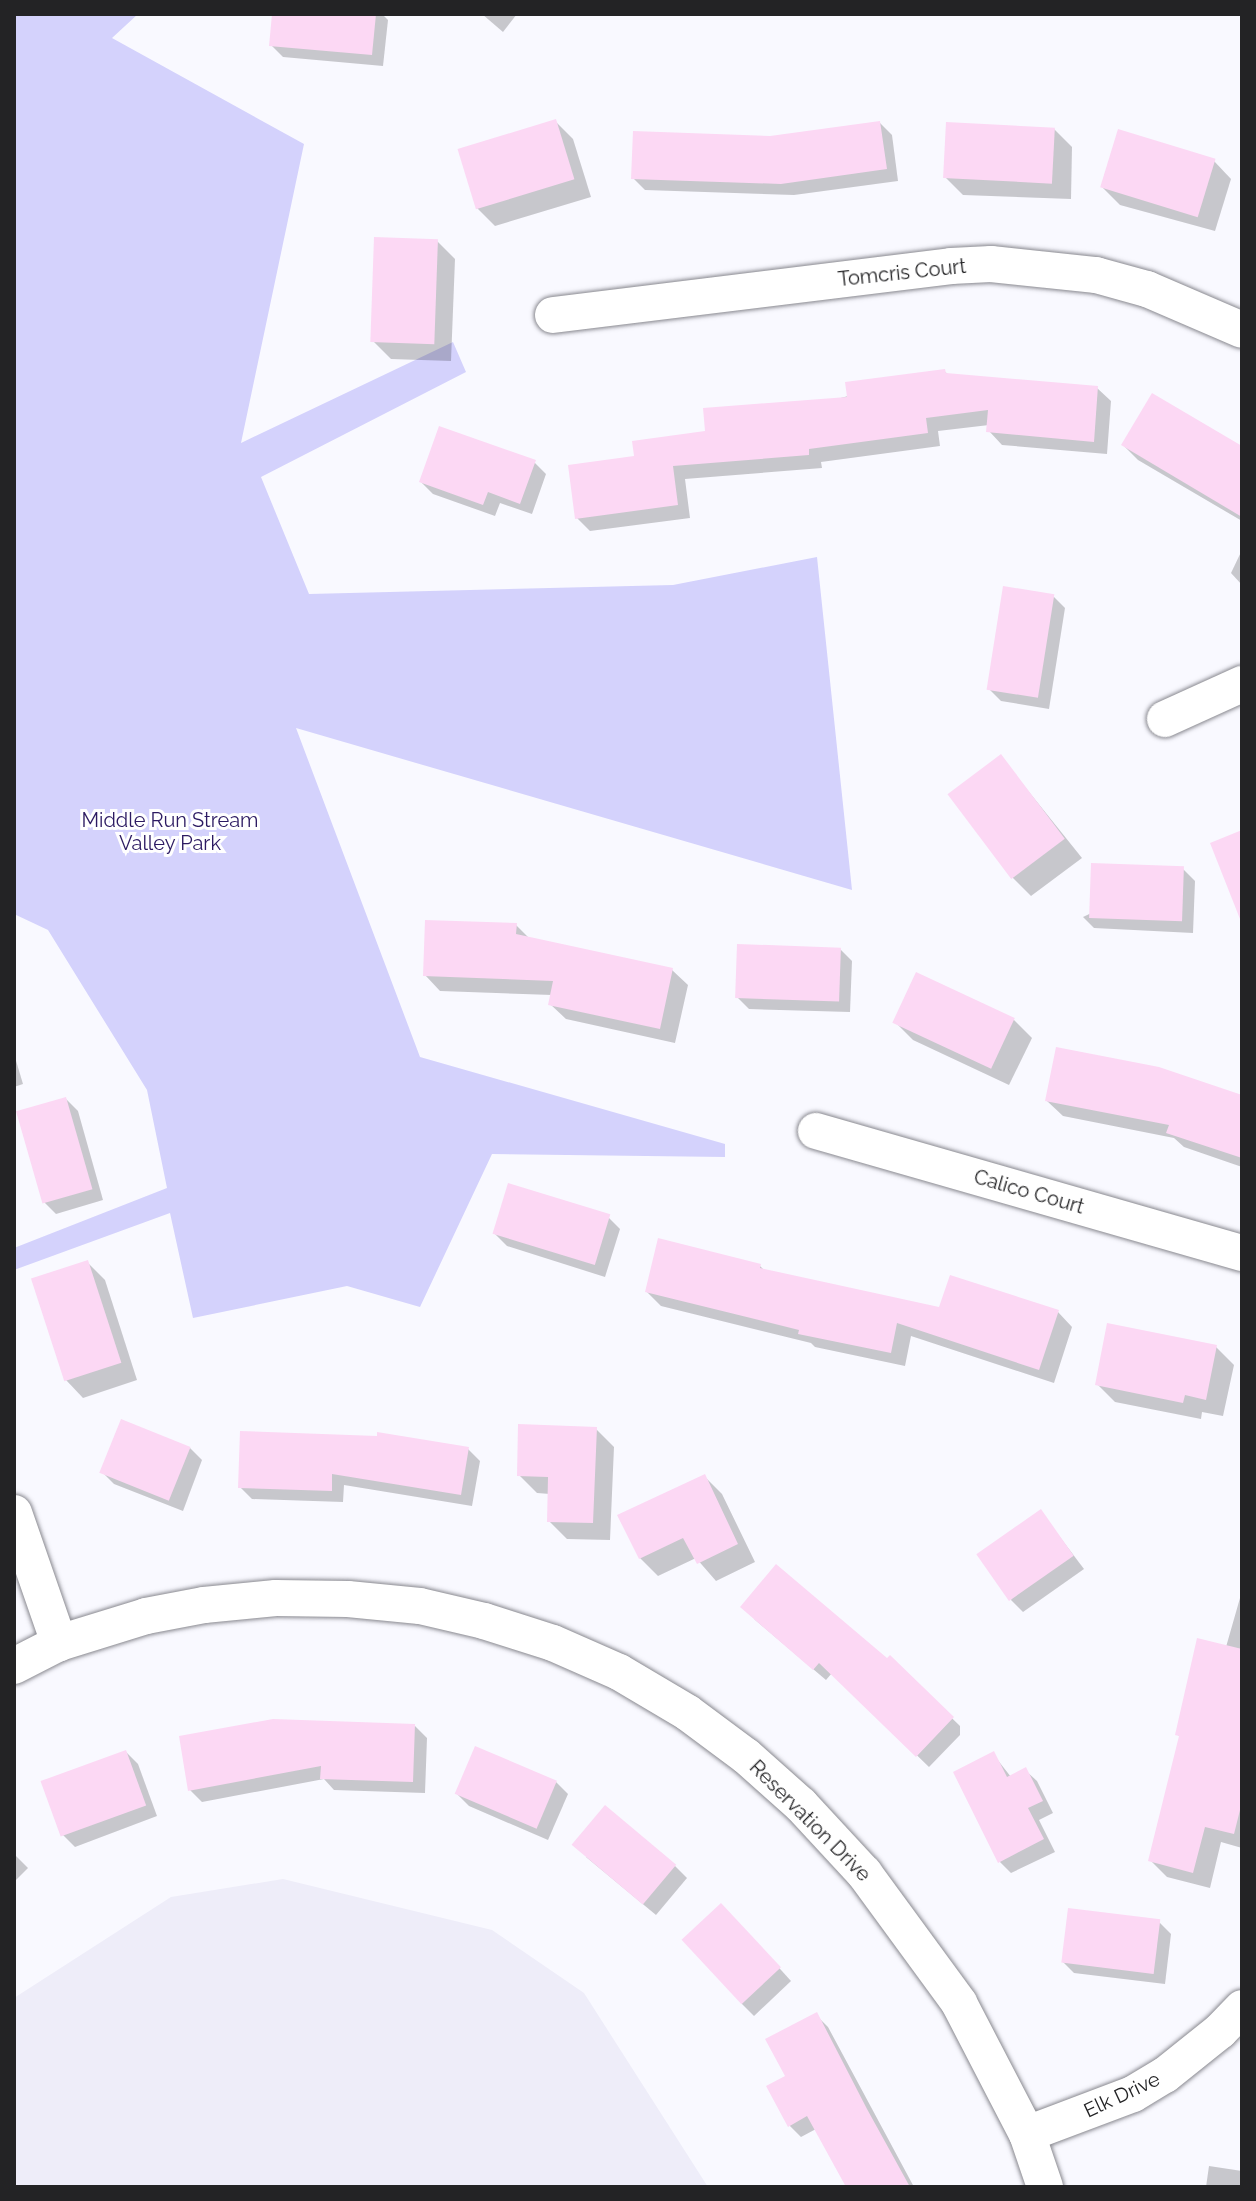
<!DOCTYPE html>
<html>
<head>
<meta charset="utf-8">
<style>
	body { margin:0 }
	#map { position:relative; width:1256px; height:2201px; overflow:hidden; background:#f9f9ff; font-family:Raleway,sans-serif }
	div>[style] { position:absolute }
	.built>* { inset:0; background:#eeedf9 }
	.green>* { inset:0; background:#d4d2fc }
	.shadow>* { inset:0; background:#0003 }
	.building>* { inset:0; background:#fcd8f4; transform-origin:0 0 }
	.roads { filter:drop-shadow(0 0 2px #898990) drop-shadow(0 0 2px #898990) }
	.minor>* { height:36px; margin:-18px; padding:0 18px; transform-origin:18px; border-radius:18px; background:#fff }
	span { translate:-50% -50%; white-space:nowrap; text-align:center; line-height:1.15; -webkit-text-stroke:6px #fff; paint-order:stroke }
	.street-label { font-size:20px; color:#232325 }
	.park-label { font-size:20px; color:#2c1a62 }
	.frame { position:absolute; inset:0; border:16px solid #232325; pointer-events:none }
</style>
</head>
<body>
<div id="map">
	<div class="built">
		<i style="clip-path:polygon(283px 1879px,492px 1930px,584px 1993px,708px 2187px,14px 2187px,14px 1998px,171px 1897px)"></i>
	</div>
	<div class="green">
		<i style="clip-path:polygon(14px 14px,138px 14px,112px 38px,304px 144px,241px 443px,453px 342px,466px 372px,261px 477px,309px 594px,673px 585px,817px 557px,852px 890px,296px 728px,420px 1057px,725px 1144px,725px 1157px,492px 1154px,420px 1307px,347px 1286px,193px 1318px,170px 1213px,14px 1270px,14px 1248px,167px 1188px,147px 1090px,48px 930px,14px 914px)"></i>
	</div>
	<div class="shadow">
		<i style="clip-path:polygon(274px 14px,382px 14px,388px 20px,383px 66px,283px 57px,271px 45px)"></i>
		<i style="clip-path:polygon(482px 14px,517px 14px,503px 32px)"></i>
		<i style="clip-path:polygon(555px 121px,573px 139px,591px 197px,495px 226px,477px 208px)"></i>
		<i style="clip-path:polygon(880px 123px,892px 135px,898px 181px,794px 195px,645px 190px,633px 178px,770px 138px)"></i>
		<i style="clip-path:polygon(1054px 129px,1072px 147px,1071px 199px,963px 195px,945px 177px)"></i>
		<i style="clip-path:polygon(1214px 161px,1231px 179px,1215px 231px,1120px 205px,1102px 187px)"></i>
		<i style="clip-path:polygon(437px 241px,455px 259px,451px 361px,391px 359px,373px 341px)"></i>
		<i style="clip-path:polygon(944px 371px,949px 375px,1097px 388px,1111px 401px,1107px 454px,1002px 445px,989px 431px,989px 425px,938px 431px,940px 446px,821px 462px,822px 468px,685px 479px,690px 518px,590px 531px,577px 518px,636px 458px,707px 433px)"></i>
		<i style="clip-path:polygon(1123px 445px,1242px 450px,1242px 521px,1138px 460px)"></i>
		<i style="clip-path:polygon(534px 462px,546px 474px,532px 514px,500px 503px,495px 516px,433px 494px,421px 482px)"></i>
		<i style="clip-path:polygon(1242px 550px,1242px 585px,1231px 573px)"></i>
		<i style="clip-path:polygon(1053px 596px,1065px 608px,1049px 709px,1001px 701px,989px 689px)"></i>
		<i style="clip-path:polygon(1001px 757px,1082px 858px,1031px 896px,1013px 878px)"></i>
		<i style="clip-path:polygon(1183px 869px,1195px 881px,1193px 933px,1094px 928px,1083px 917px)"></i>
		<i style="clip-path:polygon(516px 925px,530px 939px,672px 970px,688px 985px,675px 1043px,566px 1019px,550px 1004px,552px 995px,440px 991px,425px 975px)"></i>
		<i style="clip-path:polygon(840px 949px,852px 961px,850px 1012px,749px 1009px,737px 997px)"></i>
		<i style="clip-path:polygon(1014px 1020px,1032px 1038px,1009px 1085px,913px 1040px,895px 1022px)"></i>
		<i style="clip-path:polygon(14px 1054px,23px 1084px,14px 1087px)"></i>
		<i style="clip-path:polygon(1242px 1097px,1242px 1167px,1184px 1147px,1174px 1138px,1063px 1116px,1047px 1101px)"></i>
		<i style="clip-path:polygon(66px 1099px,78px 1111px,103px 1200px,56px 1214px,44px 1202px)"></i>
		<i style="clip-path:polygon(608px 1217px,620px 1229px,605px 1277px,507px 1246px,495px 1234px)"></i>
		<i style="clip-path:polygon(87px 1262px,105px 1280px,137px 1380px,83px 1398px,66px 1380px)"></i>
		<i style="clip-path:polygon(760px 1266px,766px 1272px,941px 1310px,1058px 1312px,1072px 1327px,1054px 1383px,911px 1336px,905px 1366px,815px 1347px,811px 1343px,661px 1306px,647px 1292px)"></i>
		<i style="clip-path:polygon(1216px 1347px,1234px 1365px,1223px 1416px,1202px 1412px,1201px 1419px,1115px 1402px,1097px 1384px)"></i>
		<i style="clip-path:polygon(596px 1429px,614px 1447px,610px 1540px,567px 1539px,549px 1521px,550px 1494px,537px 1493px,519px 1475px)"></i>
		<i style="clip-path:polygon(190px 1448px,202px 1460px,183px 1511px,114px 1484px,102px 1472px)"></i>
		<i style="clip-path:polygon(468px 1449px,480px 1461px,472px 1506px,344px 1485px,343px 1502px,252px 1499px,240px 1487px)"></i>
		<i style="clip-path:polygon(704px 1476px,722px 1494px,755px 1562px,716px 1581px,696px 1558px,658px 1576px,640px 1558px)"></i>
		<i style="clip-path:polygon(1041px 1512px,1084px 1569px,1023px 1612px,1011px 1600px)"></i>
		<i style="clip-path:polygon(1242px 1591px,1242px 1848px,1221px 1842px,1210px 1888px,1167px 1877px,1150px 1860px,1181px 1738px,1177px 1734px,1226px 1647px)"></i>
		<i style="clip-path:polygon(754px 1619px,887px 1661px,890px 1658px,960px 1726px,960px 1735px,929px 1767px,832px 1673px,826px 1680px)"></i>
		<i style="clip-path:polygon(415px 1726px,427px 1738px,425px 1793px,334px 1790px,324px 1779px,202px 1802px,190px 1790px)"></i>
		<i style="clip-path:polygon(126px 1752px,138px 1764px,157px 1816px,75px 1847px,63px 1835px)"></i>
		<i style="clip-path:polygon(993px 1754px,1011px 1777px,1025px 1770px,1037px 1781px,1053px 1813px,1039px 1820px,1055px 1852px,1011px 1873px,999px 1861px)"></i>
		<i style="clip-path:polygon(556px 1782px,568px 1794px,548px 1840px,469px 1806px,457px 1794px)"></i>
		<i style="clip-path:polygon(14px 1854px,28px 1868px,14px 1882px)"></i>
		<i style="clip-path:polygon(586px 1857px,675px 1866px,687px 1878px,656px 1915px)"></i>
		<i style="clip-path:polygon(733px 1917px,791px 1981px,754px 2016px,742px 2004px)"></i>
		<i style="clip-path:polygon(1159px 1922px,1171px 1934px,1165px 1984px,1074px 1973px,1062px 1961px)"></i>
		<i style="clip-path:polygon(816px 2015px,828px 2027px,914px 2187px,848px 2187px,816px 2129px,801px 2137px,789px 2125px,787px 2077px)"></i>
		<i style="clip-path:polygon(1209px 2166px,1242px 2171px,1242px 2187px,1206px 2187px)"></i>
	</div>
	<div class="building">
		<i style="clip-path:polygon(272px 14px,376px 14px,372px 55px,269px 46px)"></i>
		<i style="left:556px;top:119px;width:63px;height:103px;rotate:73deg"></i>
		<i style="clip-path:polygon(880px 121px,887px 169px,781px 184px,631px 179px,633px 131px,770px 136px)"></i>
		<i style="left:946px;top:122px;width:109px;height:56px;rotate:3deg"></i>
		<i style="left:1118px;top:129px;width:102px;height:61px;rotate:17deg"></i>
		<i style="left:374px;top:237px;width:64px;height:105px;rotate:2deg"></i>
		<i style="clip-path:polygon(945px 369px,946px 373px,1098px 386px,1094px 442px,986px 432px,988px 410px,926px 418px,928px 433px,809px 449px,809px 455px,673px 466px,678px 505px,575px 519px,568px 465px,634px 456px,632px 441px,705px 431px,703px 408px,847px 397px,845px 382px)"></i>
		<i style="clip-path:polygon(1152px 393px,1242px 446px,1242px 517px,1121px 445px)"></i>
		<i style="clip-path:polygon(439px 426px,536px 460px,520px 504px,488px 492px,483px 505px,419px 482px)"></i>
		<i style="left:1003px;top:586px;width:52px;height:105px;rotate:9deg"></i>
		<i style="left:1001px;top:754px;width:106px;height:67px;rotate:53deg"></i>
		<i style="clip-path:polygon(1242px 830px,1242px 918px,1240px 919px,1210px 843px)"></i>
		<i style="left:1091px;top:863px;width:93px;height:55px;rotate:2deg"></i>
		<i style="clip-path:polygon(425px 920px,517px 923px,516px 934px,673px 968px,660px 1029px,548px 1005px,553px 981px,423px 976px)"></i>
		<i style="left:737px;top:944px;width:104px;height:54px;rotate:2deg"></i>
		<i style="left:916px;top:972px;width:109px;height:56px;rotate:25deg"></i>
		<i style="clip-path:polygon(1056px 1047px,1159px 1067px,1242px 1095px,1242px 1158px,1166px 1133px,1169px 1125px,1045px 1101px)"></i>
		<i style="left:66px;top:1097px;width:96px;height:52px;rotate:74deg"></i>
		<i style="left:508px;top:1183px;width:107px;height:53px;rotate:17deg"></i>
		<i style="clip-path:polygon(658px 1238px,761px 1264px,760px 1268px,939px 1307px,950px 1275px,1059px 1310px,1039px 1370px,897px 1323px,891px 1353px,798px 1334px,799px 1330px,645px 1292px)"></i>
		<i style="left:88px;top:1260px;width:108px;height:60px;rotate:72deg"></i>
		<i style="clip-path:polygon(1107px 1323px,1217px 1345px,1206px 1400px,1185px 1395px,1183px 1403px,1095px 1385px)"></i>
		<i style="left:121px;top:1419px;width:75px;height:58px;rotate:22deg"></i>
		<i style="clip-path:polygon(518px 1424px,597px 1427px,593px 1523px,547px 1522px,548px 1477px,517px 1476px)"></i>
		<i style="clip-path:polygon(240px 1431px,377px 1436px,377px 1432px,469px 1447px,461px 1495px,332px 1474px,332px 1491px,238px 1488px)"></i>
		<i style="clip-path:polygon(705px 1474px,738px 1544px,697px 1564px,683px 1538px,639px 1559px,617px 1515px)"></i>
		<i style="left:1041px;top:1509px;width:57px;height:79px;rotate:55deg"></i>
		<i style="clip-path:polygon(776px 1564px,887px 1658px,890px 1655px,954px 1717px,916px 1757px,819px 1663px,813px 1670px,740px 1607px)"></i>
		<i style="clip-path:polygon(1197px 1638px,1242px 1649px,1242px 1802px,1234px 1834px,1205px 1827px,1193px 1873px,1148px 1861px,1179px 1736px,1175px 1735px)"></i>
		<i style="clip-path:polygon(273px 1719px,415px 1724px,413px 1782px,320px 1779px,321px 1766px,188px 1791px,179px 1736px)"></i>
		<i style="left:475px;top:1746px;width:89px;height:52px;rotate:23deg"></i>
		<i style="left:126px;top:1750px;width:59px;height:91px;rotate:70deg"></i>
		<i style="clip-path:polygon(994px 1751px,1007px 1777px,1026px 1767px,1043px 1801px,1028px 1808px,1044px 1839px,998px 1863px,953px 1772px)"></i>
		<i style="left:605px;top:1805px;width:93px;height:52px;rotate:40deg"></i>
		<i style="left:721px;top:1903px;width:88px;height:54px;rotate:47deg"></i>
		<i style="left:1068px;top:1908px;width:93px;height:55px;rotate:7deg"></i>
		<i style="clip-path:polygon(817px 2012px,867px 2109px,910px 2187px,846px 2187px,807px 2116px,788px 2127px,766px 2086px,785px 2076px,765px 2039px)"></i>
	</div>
	<div class="roads">
		<div class="minor">
			<i style="left:553px;top:315px;width:401px;rotate:-7deg"></i>
			<i style="left:951px;top:266px;width:40px;rotate:-2.9deg"></i>
			<i style="left:991px;top:264px;width:106px;rotate:6deg"></i>
			<i style="left:1096px;top:275px;width:53px;rotate:15.4deg"></i>
			<i style="left:1147px;top:289px;width:103px;rotate:23.3deg"></i>
			<i style="left:1165px;top:719px;width:85px;rotate:-24.4deg"></i>
			<i style="left:816px;top:1131px;width:443px;rotate:16deg"></i>
			<i style="left:14px;top:1513px;width:138px;rotate:70.9deg"></i>
			<i style="left:14px;top:1666px;width:51px;rotate:-27.1deg"></i>
			<i style="left:59px;top:1643px;width:91px;rotate:-17.2deg"></i>
			<i style="left:146px;top:1616px;width:59px;rotate:-10.7deg"></i>
			<i style="left:204px;top:1605px;width:72px;rotate:-5.6deg"></i>
			<i style="left:276px;top:1598px;width:72px;rotate:0.8deg"></i>
			<i style="left:348px;top:1599px;width:72px;rotate:5.6deg"></i>
			<i style="left:420px;top:1606px;width:66px;rotate:13.2deg"></i>
			<i style="left:484px;top:1621px;width:72px;rotate:17.7deg"></i>
			<i style="left:553px;top:1643px;width:72px;rotate:23.7deg"></i>
			<i style="left:619px;top:1672px;width:80px;rotate:30.7deg"></i>
			<i style="left:688px;top:1713px;width:72px;rotate:36.6deg"></i>
			<i style="left:746px;top:1756px;width:74px;rotate:41.7deg"></i>
			<i style="left:801px;top:1805px;width:93px;rotate:47.2deg"></i>
			<i style="left:864px;top:1873px;width:161px;rotate:53.8deg"></i>
			<i style="left:959px;top:2003px;width:148px;rotate:62.6deg"></i>
			<i style="left:1027px;top:2134px;width:56px;rotate:71.2deg"></i>
			<i style="left:1027px;top:2134px;width:113px;rotate:-20.7deg"></i>
			<i style="left:1133px;top:2094px;width:37px;rotate:-31deg"></i>
			<i style="left:1165px;top:2075px;width:70px;rotate:-38.7deg"></i>
			<i style="left:1220px;top:2031px;width:32px;rotate:-46deg"></i>
		</div>
	</div>
	<div class="street-label">
		<span style="left:902px;top:273px;rotate:-6deg">Tomcris Court</span>
		<span style="left:1029px;top:1192px;rotate:16deg">Calico Court</span>
		<span style="left:810px;top:1821px;rotate:45deg">Reservation Drive</span>
		<span style="left:1122px;top:2095px;rotate:-25deg">Elk Drive</span>
	</div>
	<div class="park-label">
		<span style="left:170px;top:832px">Middle Run Stream<br>Valley Park</span>
	</div>
	<div class="frame"></div>
</div>
</body>
</html>
